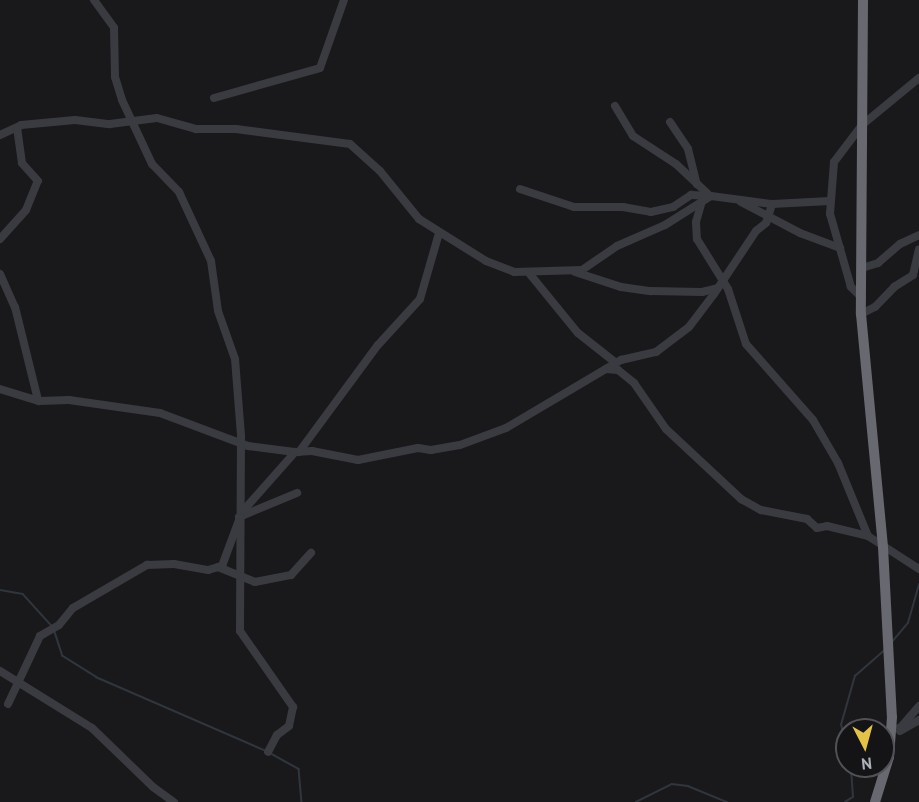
<!DOCTYPE html>
<html>
<head>
<meta charset="utf-8">
<style>
	body { margin:0 }
	#map { position:relative; width:919px; height:802px; overflow:hidden; background:#19191b; font-family:"PT Sans",sans-serif }
	div>[style] { position:absolute }
	.stream>* { height:1.5px; margin:-0.75px; padding:0 0.75px; transform-origin:0.75px; border-radius:0.75px; background:#30363e }
	.minor>* { height:8px; margin:-4px; padding:0 4px; transform-origin:4px; border-radius:4px; background:#3a3b40 }
	.highway>* { height:10px; margin:-5px; padding:0 5px; transform-origin:5px; border-radius:5px; background:#676870 }
	span { translate:-50% -50%; white-space:nowrap; text-align:center; line-height:1.15; -webkit-text-stroke:4.5px #141416; paint-order:stroke }
	.north { position:absolute; left:835px; top:718px; width:60px; height:60px; box-sizing:border-box; background:#141416; border:2px solid #515257; border-radius:50%; rotate:174deg; font-size:16px; font-weight:700; line-height:24px; text-align:center; color:#adafb9 }
	.north::after { content:''; display:block; margin:auto; width:21px; height:27px; background:#e4c248; clip-path:polygon(50% 0,100% 100%,50% 72%,0 100%) }
</style>
</head>
<body>
<div id="map">
	<div class="stream">
		<i style="left:0;top:590px;width:23px;rotate:10deg"></i>
		<i style="left:23px;top:594px;width:42px;rotate:47.9deg"></i>
		<i style="left:55px;top:632px;width:25px;rotate:72deg"></i>
		<i style="left:63px;top:656px;width:39px;rotate:32deg"></i>
		<i style="left:96px;top:677px;width:185px;rotate:23.5deg"></i>
		<i style="left:892px;top:642px;width:25px;rotate:-50deg"></i>
		<i style="left:908px;top:623px;width:40px;rotate:-74deg"></i>
		<i style="left:847px;top:747px;width:23px;rotate:-105deg"></i>
		<i style="left:841px;top:725px;width:51px;rotate:-74.1deg"></i>
		<i style="left:855px;top:676px;width:40px;rotate:-41deg"></i>
		<i style="left:270px;top:753px;width:33px;rotate:29deg"></i>
		<i style="left:299px;top:769px;width:33px;rotate:85deg"></i>
		<i style="left:636px;top:802px;width:40px;rotate:-26.6deg"></i>
		<i style="left:672px;top:784px;width:16px;rotate:7deg"></i>
		<i style="left:688px;top:786px;width:42px;rotate:22.3deg"></i>
		<i style="left:845px;top:802px;width:9px;rotate:-32deg"></i>
		<i style="left:853px;top:797px;width:31px;rotate:-94deg"></i>
	</div>
	<div class="minor">
		<i style="left:94px;top:0;width:34px;rotate:54deg"></i>
		<i style="left:114px;top:28px;width:49px;rotate:88.8deg"></i>
		<i style="left:115px;top:77px;width:24px;rotate:73deg"></i>
		<i style="left:122px;top:100px;width:71px;rotate:64.9deg"></i>
		<i style="left:152px;top:164px;width:39px;rotate:46deg"></i>
		<i style="left:179px;top:192px;width:76px;rotate:65.1deg"></i>
		<i style="left:211px;top:261px;width:50px;rotate:82deg"></i>
		<i style="left:218px;top:311px;width:51px;rotate:70.5deg"></i>
		<i style="left:235px;top:359px;width:77px;rotate:85.5deg"></i>
		<i style="left:241px;top:436px;width:195px;rotate:90.3deg"></i>
		<i style="left:240px;top:631px;width:93px;rotate:55.1deg"></i>
		<i style="left:293px;top:707px;width:19px;rotate:102deg"></i>
		<i style="left:289px;top:726px;width:15px;rotate:143deg"></i>
		<i style="left:277px;top:735px;width:19px;rotate:118deg"></i>
		<i style="left:214px;top:98px;width:110px;rotate:-15.8deg"></i>
		<i style="left:320px;top:68px;width:72px;rotate:-70.6deg"></i>
		<i style="left:615px;top:106px;width:35px;rotate:59deg"></i>
		<i style="left:633px;top:136px;width:51px;rotate:33.1deg"></i>
		<i style="left:676px;top:164px;width:44px;rotate:43.2deg"></i>
		<i style="left:670px;top:122px;width:32px;rotate:56deg"></i>
		<i style="left:688px;top:149px;width:36px;rotate:76deg"></i>
		<i style="left:0;top:135px;width:23px;rotate:-25deg"></i>
		<i style="left:21px;top:125px;width:54px;rotate:-5.3deg"></i>
		<i style="left:75px;top:120px;width:35px;rotate:7deg"></i>
		<i style="left:110px;top:124px;width:47px;rotate:-7.3deg"></i>
		<i style="left:157px;top:118px;width:41px;rotate:15.8deg"></i>
		<i style="left:196px;top:129px;width:40px"></i>
		<i style="left:236px;top:129px;width:115px;rotate:7.5deg"></i>
		<i style="left:350px;top:144px;width:40px;rotate:42deg"></i>
		<i style="left:380px;top:171px;width:62px;rotate:50.9deg"></i>
		<i style="left:419px;top:219px;width:79px;rotate:32.1deg"></i>
		<i style="left:486px;top:261px;width:30px;rotate:21deg"></i>
		<i style="left:514px;top:272px;width:68px;rotate:-1.7deg"></i>
		<i style="left:582px;top:270px;width:42px;rotate:-34.4deg"></i>
		<i style="left:617px;top:246px;width:52px;rotate:-23.6deg"></i>
		<i style="left:665px;top:225px;width:54px;rotate:-32.2deg"></i>
		<i style="left:711px;top:196px;width:62px;rotate:7.5deg"></i>
		<i style="left:772px;top:204px;width:58px;rotate:-3deg"></i>
		<i style="left:520px;top:189px;width:57px;rotate:18.4deg"></i>
		<i style="left:574px;top:207px;width:49px"></i>
		<i style="left:623px;top:207px;width:28px;rotate:10deg"></i>
		<i style="left:651px;top:212px;width:23px;rotate:-13deg"></i>
		<i style="left:673px;top:207px;width:22px;rotate:-34deg"></i>
		<i style="left:691px;top:195px;width:20px;rotate:3deg"></i>
		<i style="left:702px;top:201px;width:22px;rotate:106deg"></i>
		<i style="left:696px;top:222px;width:17px;rotate:87deg"></i>
		<i style="left:697px;top:239px;width:59px;rotate:58.2deg"></i>
		<i style="left:728px;top:289px;width:58px;rotate:71.9deg"></i>
		<i style="left:746px;top:344px;width:101px;rotate:48.6deg"></i>
		<i style="left:813px;top:420px;width:50px;rotate:59.8deg"></i>
		<i style="left:838px;top:463px;width:79px;rotate:67.7deg"></i>
		<i style="left:741px;top:202px;width:67px;rotate:27.7deg"></i>
		<i style="left:800px;top:233px;width:43px;rotate:20.6deg"></i>
		<i style="left:0;top:239px;width:39px;rotate:-48deg"></i>
		<i style="left:26px;top:210px;width:31px;rotate:-68deg"></i>
		<i style="left:38px;top:181px;width:24px;rotate:-132deg"></i>
		<i style="left:22px;top:163px;width:35px;rotate:-98deg"></i>
		<i style="left:862px;top:268px;width:17px;rotate:-17deg"></i>
		<i style="left:878px;top:263px;width:29px;rotate:-41deg"></i>
		<i style="left:900px;top:244px;width:21px;rotate:-25deg"></i>
		<i style="left:575px;top:272px;width:48px;rotate:18.1deg"></i>
		<i style="left:621px;top:287px;width:30px;rotate:8deg"></i>
		<i style="left:651px;top:291px;width:51px;rotate:1.1deg"></i>
		<i style="left:702px;top:292px;width:16px;rotate:-14deg"></i>
		<i style="left:529px;top:273px;width:77px;rotate:50.8deg"></i>
		<i style="left:578px;top:333px;width:48px;rotate:38.3deg"></i>
		<i style="left:0;top:274px;width:36px;rotate:66deg"></i>
		<i style="left:15px;top:307px;width:96px;rotate:76.1deg"></i>
		<i style="left:862px;top:298px;width:16px;rotate:-135deg"></i>
		<i style="left:851px;top:287px;width:76px;rotate:-106deg"></i>
		<i style="left:830px;top:214px;width:52px;rotate:-85.6deg"></i>
		<i style="left:834px;top:162px;width:46px;rotate:-52.9deg"></i>
		<i style="left:862px;top:125px;width:74px;rotate:-39.5deg"></i>
		<i style="left:861px;top:314px;width:16px;rotate:-27deg"></i>
		<i style="left:875px;top:307px;width:28px;rotate:-46deg"></i>
		<i style="left:894px;top:287px;width:22px;rotate:-32deg"></i>
		<i style="left:913px;top:275px;width:26px;rotate:-77deg"></i>
		<i style="left:606px;top:369px;width:12px;rotate:5deg"></i>
		<i style="left:618px;top:370px;width:21px;rotate:39deg"></i>
		<i style="left:634px;top:383px;width:56px;rotate:55.2deg"></i>
		<i style="left:666px;top:429px;width:103px;rotate:43deg"></i>
		<i style="left:741px;top:499px;width:23px;rotate:29deg"></i>
		<i style="left:761px;top:510px;width:47px;rotate:11.1deg"></i>
		<i style="left:807px;top:519px;width:13px;rotate:42deg"></i>
		<i style="left:817px;top:528px;width:10px;rotate:-11deg"></i>
		<i style="left:827px;top:526px;width:42px;rotate:13.7deg"></i>
		<i style="left:868px;top:536px;width:61px;rotate:32.9deg"></i>
		<i style="left:0;top:389px;width:41px;rotate:17.1deg"></i>
		<i style="left:39px;top:401px;width:30px;rotate:-2deg"></i>
		<i style="left:69px;top:400px;width:92px;rotate:8.1deg"></i>
		<i style="left:160px;top:413px;width:94px;rotate:20.6deg"></i>
		<i style="left:248px;top:446px;width:47px;rotate:7.3deg"></i>
		<i style="left:299px;top:452px;width:133px;rotate:-53.6deg"></i>
		<i style="left:378px;top:345px;width:62px;rotate:-47.6deg"></i>
		<i style="left:420px;top:299px;width:69px;rotate:-73.9deg"></i>
		<i style="left:239px;top:517px;width:63px;rotate:-22.5deg"></i>
		<i style="left:218px;top:567px;width:40px;rotate:22deg"></i>
		<i style="left:255px;top:582px;width:37px;rotate:-11deg"></i>
		<i style="left:291px;top:575px;width:30px;rotate:-48deg"></i>
		<i style="left:0;top:671px;width:108px;rotate:31.8deg"></i>
		<i style="left:92px;top:728px;width:85px;rotate:44deg"></i>
		<i style="left:153px;top:787px;width:26px;rotate:36deg"></i>
		<i style="left:8px;top:704px;width:75px;rotate:-64.8deg"></i>
		<i style="left:40px;top:636px;width:22px;rotate:-30deg"></i>
		<i style="left:59px;top:625px;width:22px;rotate:-51deg"></i>
		<i style="left:73px;top:608px;width:86px;rotate:-30.2deg"></i>
		<i style="left:147px;top:565px;width:27px;rotate:-2deg"></i>
		<i style="left:174px;top:564px;width:35px;rotate:10deg"></i>
		<i style="left:208px;top:570px;width:15px;rotate:-16deg"></i>
		<i style="left:222px;top:566px;width:58px;rotate:-69.7deg"></i>
		<i style="left:242px;top:512px;width:80px;rotate:-48.5deg"></i>
		<i style="left:295px;top:452px;width:17px;rotate:-3deg"></i>
		<i style="left:312px;top:451px;width:47px;rotate:11.1deg"></i>
		<i style="left:358px;top:460px;width:61px;rotate:-11.3deg"></i>
		<i style="left:418px;top:448px;width:13px;rotate:9deg"></i>
		<i style="left:431px;top:450px;width:29px;rotate:-10deg"></i>
		<i style="left:460px;top:445px;width:49px;rotate:-20.3deg"></i>
		<i style="left:506px;top:428px;width:134px;rotate:-30.6deg"></i>
		<i style="left:621px;top:360px;width:36px;rotate:-13deg"></i>
		<i style="left:656px;top:352px;width:41px;rotate:-37.1deg"></i>
		<i style="left:689px;top:327px;width:41px;rotate:-52.9deg"></i>
		<i style="left:714px;top:294px;width:76px;rotate:-56.3deg"></i>
		<i style="left:756px;top:231px;width:13px;rotate:-39deg"></i>
		<i style="left:766px;top:223px;width:20px;rotate:-72deg"></i>
		<i style="left:891px;top:730px;width:9px;rotate:-13deg"></i>
		<i style="left:900px;top:728px;width:29px;rotate:-49deg"></i>
		<i style="left:900px;top:731px;width:22px;rotate:-30deg"></i>
	</div>
	<div class="highway">
		<i style="left:863px;top:0;width:314px;rotate:90.4deg"></i>
		<i style="left:861px;top:314px;width:234px;rotate:84.6deg"></i>
		<i style="left:883px;top:547px;width:170px;rotate:87deg"></i>
		<i style="left:892px;top:717px;width:40px;rotate:94.3deg"></i>
		<i style="left:889px;top:757px;width:47px;rotate:107.3deg"></i>
	</div>
	<div class="north">N</div>
</div>
</body>
</html>
